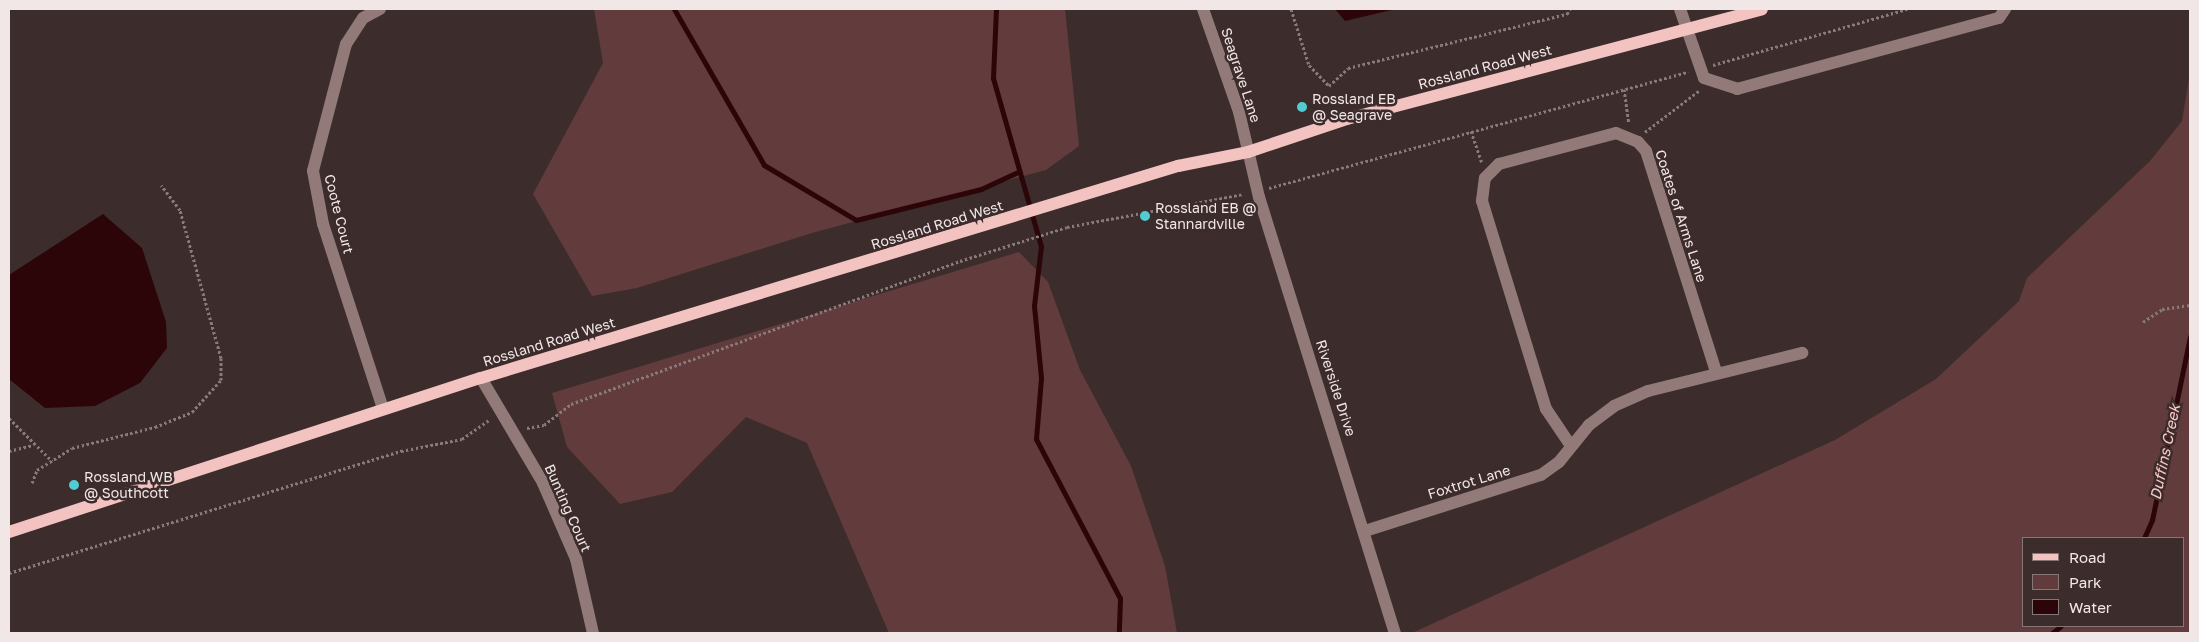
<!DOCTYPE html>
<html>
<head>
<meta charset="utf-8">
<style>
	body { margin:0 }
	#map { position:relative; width:2199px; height:642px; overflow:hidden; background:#3d2c2c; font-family:"Golos Text",sans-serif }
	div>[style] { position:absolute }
	.green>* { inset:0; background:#623c3c }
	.water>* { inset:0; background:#2c0508 }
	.stream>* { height:5px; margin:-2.5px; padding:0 2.5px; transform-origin:2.5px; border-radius:2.5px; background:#2c0508 }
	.path>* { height:3px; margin-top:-1.5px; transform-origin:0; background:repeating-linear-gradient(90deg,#887a7a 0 2.5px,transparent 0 5px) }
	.minor>* { height:12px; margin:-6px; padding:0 6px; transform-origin:6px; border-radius:6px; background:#927a79 }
	.major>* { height:12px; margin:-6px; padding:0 6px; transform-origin:6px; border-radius:6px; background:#f3c3c1 }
	.dots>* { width:14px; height:14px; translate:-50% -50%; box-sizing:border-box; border:2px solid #3d2c2c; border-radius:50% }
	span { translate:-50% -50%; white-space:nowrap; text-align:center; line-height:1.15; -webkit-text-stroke:5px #3d2c2c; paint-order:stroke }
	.street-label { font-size:14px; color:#f2e7e7 }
	.poi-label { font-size:14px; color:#f2e7e7 }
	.left { translate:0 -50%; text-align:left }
	.water-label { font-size:15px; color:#fbc9c7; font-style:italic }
	.frame { position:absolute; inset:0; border:10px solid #f2e7e7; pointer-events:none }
	.legend { position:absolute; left:2022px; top:537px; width:162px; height:90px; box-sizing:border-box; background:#3d2c2c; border:1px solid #857777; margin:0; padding:6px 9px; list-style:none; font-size:15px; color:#f2e7e7 }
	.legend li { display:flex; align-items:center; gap:10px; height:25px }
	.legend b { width:25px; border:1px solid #857777 }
</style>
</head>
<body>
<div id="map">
	<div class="green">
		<i style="clip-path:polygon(594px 9px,1065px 9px,1079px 146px,1046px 170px,812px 233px,637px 288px,592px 296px,533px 194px,603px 63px)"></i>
		<i style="clip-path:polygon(evenodd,2190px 72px,2190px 633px,1412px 633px,1835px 440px,1936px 379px,2019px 301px,2027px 278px,2150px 161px,2182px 121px,2190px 72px,2023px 538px,2183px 538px,2183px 626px,2023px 626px,2023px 538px)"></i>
		<i style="clip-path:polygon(1019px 252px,1048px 282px,1080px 370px,1131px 466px,1165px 566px,1177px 633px,889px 633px,807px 443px,746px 417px,672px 492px,620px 504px,567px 447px,552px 393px)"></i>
	</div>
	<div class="water">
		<i style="clip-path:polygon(1335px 9px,1396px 9px,1345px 21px)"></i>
		<i style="clip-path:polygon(103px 214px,142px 248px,166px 322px,167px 348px,140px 383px,95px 406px,45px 408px,9px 379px,9px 275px)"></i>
	</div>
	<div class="stream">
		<i style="left:674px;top:9px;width:180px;rotate:60deg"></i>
		<i style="left:764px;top:165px;width:107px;rotate:30.9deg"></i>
		<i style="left:856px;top:220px;width:129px;rotate:-13.9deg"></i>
		<i style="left:981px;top:189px;width:41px;rotate:-24.7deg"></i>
		<i style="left:996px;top:9px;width:69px;rotate:92.5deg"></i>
		<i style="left:993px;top:78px;width:175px;rotate:74.1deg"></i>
		<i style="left:1041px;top:246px;width:60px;rotate:96.7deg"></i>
		<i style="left:1034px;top:306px;width:72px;rotate:84.4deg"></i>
		<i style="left:1041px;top:378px;width:61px;rotate:94.7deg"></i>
		<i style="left:1036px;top:439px;width:180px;rotate:62.2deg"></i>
		<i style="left:1120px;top:598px;width:35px;rotate:92deg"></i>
		<i style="left:2144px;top:538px;width:20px;rotate:-66deg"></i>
		<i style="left:2152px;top:520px;width:187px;rotate:-78.3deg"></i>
		<i style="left:2052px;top:633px;width:11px;rotate:-38deg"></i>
	</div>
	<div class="path">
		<i style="left:1291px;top:9px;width:59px;rotate:72.2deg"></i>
		<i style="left:1309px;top:65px;width:29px;rotate:46deg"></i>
		<i style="left:1329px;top:86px;width:26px;rotate:-43deg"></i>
		<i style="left:1348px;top:68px;width:226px;rotate:-13.9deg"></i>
		<i style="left:1567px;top:14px;width:6px;rotate:-59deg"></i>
		<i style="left:1713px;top:65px;width:202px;rotate:-16.1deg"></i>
		<i style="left:1624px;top:89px;width:34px;rotate:82deg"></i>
		<i style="left:1471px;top:131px;width:34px;rotate:71deg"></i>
		<i style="left:1645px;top:132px;width:69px;rotate:-37.4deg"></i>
		<i style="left:1269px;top:188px;width:435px;rotate:-15.5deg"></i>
		<i style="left:2143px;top:322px;width:23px;rotate:-34deg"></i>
		<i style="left:2162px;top:309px;width:28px;rotate:-8deg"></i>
		<i style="left:9px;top:418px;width:61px;rotate:45deg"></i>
		<i style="left:527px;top:428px;width:17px;rotate:-10deg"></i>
		<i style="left:544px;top:425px;width:34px;rotate:-38deg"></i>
		<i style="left:571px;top:404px;width:414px;rotate:-20.2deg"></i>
		<i style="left:960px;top:261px;width:112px;rotate:-17.6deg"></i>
		<i style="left:1067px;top:227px;width:180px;rotate:-10.6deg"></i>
		<i style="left:9px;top:451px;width:25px;rotate:-14deg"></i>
		<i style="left:32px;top:483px;width:14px;rotate:-69deg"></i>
		<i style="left:37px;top:470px;width:41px;rotate:-32.2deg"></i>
		<i style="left:72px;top:448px;width:86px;rotate:-14.2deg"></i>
		<i style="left:155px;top:427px;width:40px;rotate:-22deg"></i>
		<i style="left:192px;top:412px;width:43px;rotate:-47.8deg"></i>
		<i style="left:221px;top:380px;width:22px;rotate:-90deg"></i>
		<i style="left:221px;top:358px;width:154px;rotate:-105.5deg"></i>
		<i style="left:180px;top:210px;width:31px;rotate:-127deg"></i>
		<i style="left:9px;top:573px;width:411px;rotate:-17.3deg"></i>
		<i style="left:401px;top:451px;width:62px;rotate:-11.1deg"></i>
		<i style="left:462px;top:439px;width:33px;rotate:-35deg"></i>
	</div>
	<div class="minor">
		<i style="left:380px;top:9px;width:19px;rotate:152deg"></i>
		<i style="left:363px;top:18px;width:31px;rotate:123deg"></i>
		<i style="left:346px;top:44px;width:131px;rotate:104.6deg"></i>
		<i style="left:313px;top:171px;width:54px;rotate:79.3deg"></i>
		<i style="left:323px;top:224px;width:194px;rotate:72deg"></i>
		<i style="left:1203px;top:9px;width:109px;rotate:70.7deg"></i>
		<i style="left:1239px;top:112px;width:87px;rotate:76.8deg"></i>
		<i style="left:1259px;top:197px;width:457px;rotate:72.7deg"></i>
		<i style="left:1680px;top:9px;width:73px;rotate:70.8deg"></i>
		<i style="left:1704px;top:78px;width:35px;rotate:18deg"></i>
		<i style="left:1737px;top:89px;width:271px;rotate:-15.2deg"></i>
		<i style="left:1999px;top:18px;width:11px;rotate:-56deg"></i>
		<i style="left:481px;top:378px;width:122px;rotate:59.4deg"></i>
		<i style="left:543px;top:483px;width:83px;rotate:66.5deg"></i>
		<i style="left:576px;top:559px;width:76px;rotate:77.1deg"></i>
		<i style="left:1571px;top:446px;width:45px;rotate:-124deg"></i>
		<i style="left:1546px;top:409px;width:218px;rotate:-107.1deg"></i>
		<i style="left:1482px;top:201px;width:23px;rotate:-83deg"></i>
		<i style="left:1485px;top:178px;width:20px;rotate:-45deg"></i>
		<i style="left:1499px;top:164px;width:121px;rotate:-14.8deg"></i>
		<i style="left:1616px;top:133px;width:24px;rotate:22deg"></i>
		<i style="left:1638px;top:142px;width:12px;rotate:48deg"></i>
		<i style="left:1646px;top:151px;width:232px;rotate:72.4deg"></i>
		<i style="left:1365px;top:531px;width:185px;rotate:-17.7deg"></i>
		<i style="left:1541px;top:475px;width:22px;rotate:-36deg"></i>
		<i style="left:1559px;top:462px;width:48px;rotate:-51deg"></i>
		<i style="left:1589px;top:425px;width:31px;rotate:-37deg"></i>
		<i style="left:1614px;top:406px;width:37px;rotate:-24deg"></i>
		<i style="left:1648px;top:391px;width:159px;rotate:-13.9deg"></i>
	</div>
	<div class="major">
		<i style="left:9px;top:532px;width:496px;rotate:-18.1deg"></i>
		<i style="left:481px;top:378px;width:729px;rotate:-16.92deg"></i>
		<i style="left:1178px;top:166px;width:71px;rotate:-11.3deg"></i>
		<i style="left:1248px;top:152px;width:104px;rotate:-18.4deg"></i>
		<i style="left:1347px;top:119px;width:429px;rotate:-14.8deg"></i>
	</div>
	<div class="dots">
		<i style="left:1302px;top:107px;background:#51ccd3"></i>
		<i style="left:1145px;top:216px;background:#51ccd3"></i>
		<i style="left:74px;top:485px;background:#51ccd3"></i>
	</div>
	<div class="street-label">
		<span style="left:1485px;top:67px;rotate:-15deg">Rossland Road West</span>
		<span style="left:1241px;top:75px;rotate:72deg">Seagrave Lane</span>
		<span style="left:339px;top:214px;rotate:76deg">Coote Court</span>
		<span style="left:1681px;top:216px;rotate:72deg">Coates of Arms Lane</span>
		<span style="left:937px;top:225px;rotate:-17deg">Rossland Road West</span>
		<span style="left:549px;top:342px;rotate:-17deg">Rossland Road West</span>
		<span style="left:1336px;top:388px;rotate:72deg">Riverside Drive</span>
		<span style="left:1469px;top:482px;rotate:-17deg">Foxtrot Lane</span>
		<span style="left:568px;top:508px;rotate:66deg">Bunting Court</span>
	</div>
	<div class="poi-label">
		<span class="left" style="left:1312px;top:107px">Rossland EB<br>@ Seagrave</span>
		<span class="left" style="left:1155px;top:216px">Rossland EB @<br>Stannardville</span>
		<span class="left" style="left:84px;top:485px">Rossland WB<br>@ Southcott</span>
	</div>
	<div class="water-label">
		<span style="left:2165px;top:452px;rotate:-78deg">Duffins Creek</span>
	</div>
	<div class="frame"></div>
	<ul class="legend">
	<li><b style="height:6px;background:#f3c3c1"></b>Road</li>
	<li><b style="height:14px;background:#623c3c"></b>Park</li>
	<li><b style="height:14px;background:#2c0508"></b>Water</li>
	</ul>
</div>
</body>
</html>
